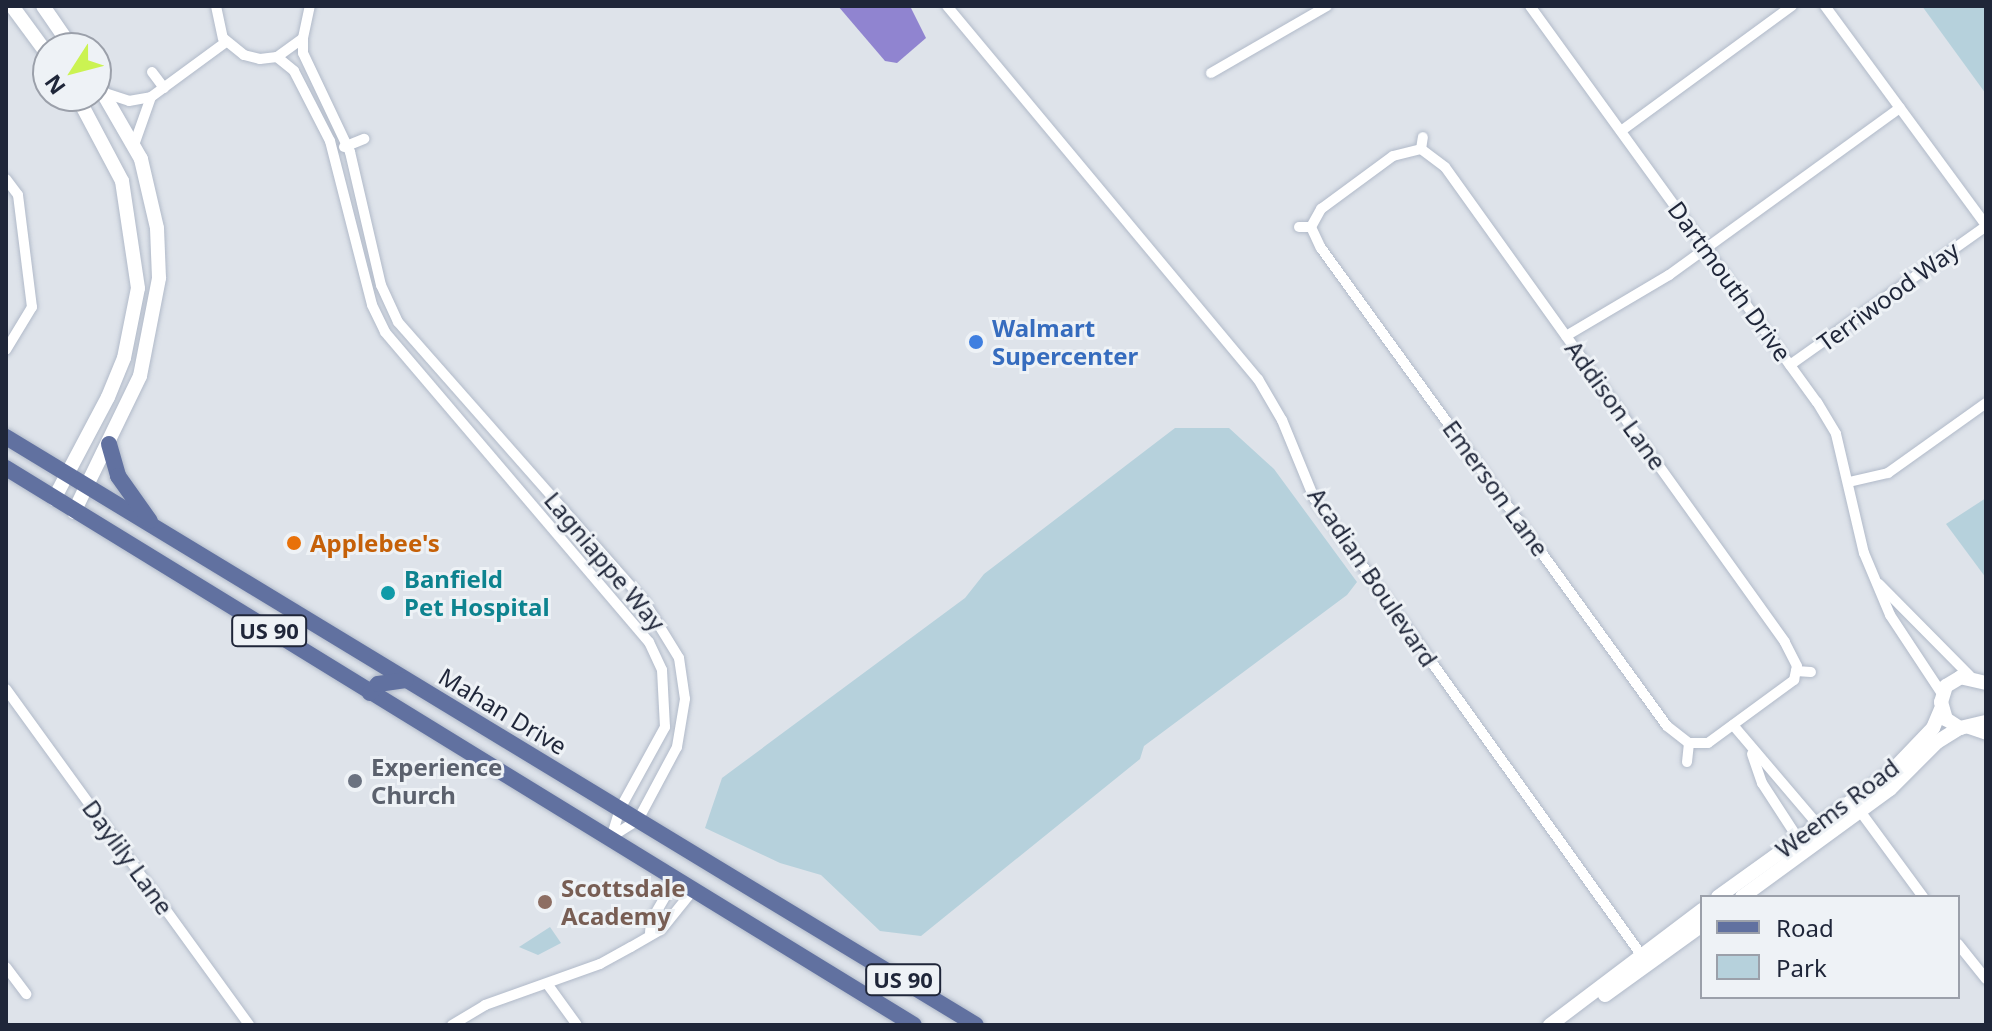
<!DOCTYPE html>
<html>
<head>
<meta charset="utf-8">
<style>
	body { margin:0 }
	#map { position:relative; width:1992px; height:1031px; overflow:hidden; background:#dee3ea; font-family:"Noto Sans",sans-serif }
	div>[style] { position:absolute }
	.green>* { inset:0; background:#b6d1dc }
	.water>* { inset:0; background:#9084d0 }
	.roads { filter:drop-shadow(0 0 2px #b1bac9) drop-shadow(0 0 2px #b1bac9) }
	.street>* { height:10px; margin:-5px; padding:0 5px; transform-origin:5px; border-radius:5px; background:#fff }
	.secondary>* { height:14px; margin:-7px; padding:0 7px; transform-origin:7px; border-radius:7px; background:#fff }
	.primary>* { height:16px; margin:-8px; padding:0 8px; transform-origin:8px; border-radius:8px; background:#6171a0 }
	.dots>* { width:22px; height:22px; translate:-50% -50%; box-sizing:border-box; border:4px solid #eef2f6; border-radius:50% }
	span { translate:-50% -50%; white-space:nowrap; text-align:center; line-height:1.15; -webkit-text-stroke:6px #eef2f6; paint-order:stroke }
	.shield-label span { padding:2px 6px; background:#eef2f6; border:2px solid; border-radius:6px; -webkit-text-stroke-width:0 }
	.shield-label { font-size:22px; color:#1f2639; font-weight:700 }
	.street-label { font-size:24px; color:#1f2639 }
	.shop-label { font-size:24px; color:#366cbe; font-weight:700 }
	.left { translate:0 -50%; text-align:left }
	.food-label { font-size:24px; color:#c56008; font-weight:700 }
	.culture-label { font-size:24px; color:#0d838f; font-weight:700 }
	.worship-label { font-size:24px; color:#5b616d; font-weight:700 }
	.education-label { font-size:24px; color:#785e54; font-weight:700 }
	.frame { position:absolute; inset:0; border:8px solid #1f2639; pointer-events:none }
	.legend { position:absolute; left:1700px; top:895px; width:260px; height:104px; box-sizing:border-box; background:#eef2f6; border:2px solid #9ba0aa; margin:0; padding:10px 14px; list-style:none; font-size:24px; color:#1f2639 }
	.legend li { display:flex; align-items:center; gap:16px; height:40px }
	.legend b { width:40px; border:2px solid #9ba0aa }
	.north { position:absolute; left:32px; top:32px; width:80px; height:80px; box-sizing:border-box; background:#eef2f6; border:2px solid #9ba0aa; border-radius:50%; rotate:234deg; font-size:22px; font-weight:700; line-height:32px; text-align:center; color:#1f2639 }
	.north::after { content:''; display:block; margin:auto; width:28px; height:36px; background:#cbf352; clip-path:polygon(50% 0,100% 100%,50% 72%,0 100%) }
</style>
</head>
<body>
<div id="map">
	<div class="green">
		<i style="clip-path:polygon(1922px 6px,1986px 6px,1986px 94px)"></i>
		<i style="clip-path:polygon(1175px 428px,1229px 428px,1274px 469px,1357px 582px,1347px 595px,1144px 746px,1140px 759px,921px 936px,880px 931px,821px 875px,780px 863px,705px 828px,722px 778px,965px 598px,984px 574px)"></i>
		<i style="clip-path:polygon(1986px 498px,1986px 578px,1946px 524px)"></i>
		<i style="clip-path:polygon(550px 927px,561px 943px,538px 955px,519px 947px)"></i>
	</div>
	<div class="water">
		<i style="clip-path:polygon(838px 6px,910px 6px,926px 38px,897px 63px,885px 61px)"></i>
	</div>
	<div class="roads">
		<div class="street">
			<i style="left:216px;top:6px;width:33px;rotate:78deg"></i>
			<i style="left:223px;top:38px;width:27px;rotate:39deg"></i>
			<i style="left:244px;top:55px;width:16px;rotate:14deg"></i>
			<i style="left:260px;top:59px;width:17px;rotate:-7deg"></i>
			<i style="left:277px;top:57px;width:32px;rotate:-36deg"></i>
			<i style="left:303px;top:38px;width:33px;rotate:-78deg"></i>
			<i style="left:947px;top:6px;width:486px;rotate:50.2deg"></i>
			<i style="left:1258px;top:379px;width:48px;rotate:59.7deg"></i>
			<i style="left:1282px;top:420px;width:84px;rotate:67.7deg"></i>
			<i style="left:1314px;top:498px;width:568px;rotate:54.38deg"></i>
			<i style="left:1530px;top:6px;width:489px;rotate:54.1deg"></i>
			<i style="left:1817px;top:402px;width:37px;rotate:59deg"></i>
			<i style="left:1836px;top:434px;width:122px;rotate:76.8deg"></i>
			<i style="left:1864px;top:553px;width:67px;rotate:67.2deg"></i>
			<i style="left:1890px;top:615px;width:95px;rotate:56.6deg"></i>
			<i style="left:1825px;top:6px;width:272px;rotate:53.7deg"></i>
			<i style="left:303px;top:38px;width:15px;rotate:90deg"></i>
			<i style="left:303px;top:53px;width:110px;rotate:64.6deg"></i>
			<i style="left:350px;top:152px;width:137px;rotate:76.9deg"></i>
			<i style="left:381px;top:285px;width:41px;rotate:65.3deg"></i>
			<i style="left:398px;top:322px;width:372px;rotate:48.6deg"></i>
			<i style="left:644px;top:601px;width:67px;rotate:58.4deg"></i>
			<i style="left:679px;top:658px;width:41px;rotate:81.7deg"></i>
			<i style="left:685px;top:699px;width:49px;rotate:99.5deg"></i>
			<i style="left:677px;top:747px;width:83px;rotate:118.1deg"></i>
			<i style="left:638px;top:820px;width:31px;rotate:148deg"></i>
			<i style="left:277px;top:57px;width:22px;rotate:39deg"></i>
			<i style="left:294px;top:71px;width:79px;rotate:62.8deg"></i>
			<i style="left:330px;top:141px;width:169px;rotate:75.6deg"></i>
			<i style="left:372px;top:305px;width:30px;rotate:64deg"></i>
			<i style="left:385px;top:332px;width:407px;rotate:49.6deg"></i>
			<i style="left:649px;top:642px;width:31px;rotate:65deg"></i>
			<i style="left:662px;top:670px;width:57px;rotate:87deg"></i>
			<i style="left:665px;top:727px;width:94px;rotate:118.8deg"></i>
			<i style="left:620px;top:809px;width:28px;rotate:107deg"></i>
			<i style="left:152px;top:72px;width:20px;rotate:53deg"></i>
			<i style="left:1211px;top:73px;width:134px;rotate:-30deg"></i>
			<i style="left:105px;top:93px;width:25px;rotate:18deg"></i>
			<i style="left:129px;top:101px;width:22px;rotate:-10deg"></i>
			<i style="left:151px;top:97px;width:93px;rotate:-36.3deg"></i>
			<i style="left:1621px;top:131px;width:212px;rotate:-36.2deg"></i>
			<i style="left:134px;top:145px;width:51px;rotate:-70.5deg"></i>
			<i style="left:344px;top:147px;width:22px;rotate:-22deg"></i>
			<i style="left:1421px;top:149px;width:12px;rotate:-81deg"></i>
			<i style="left:6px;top:179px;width:20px;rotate:53deg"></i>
			<i style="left:18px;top:195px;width:113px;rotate:82.9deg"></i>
			<i style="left:32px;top:307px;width:50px;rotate:121.2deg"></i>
			<i style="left:1299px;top:227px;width:12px"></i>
			<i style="left:1311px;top:227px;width:23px;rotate:65deg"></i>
			<i style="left:1321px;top:248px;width:590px;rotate:54.1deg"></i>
			<i style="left:1667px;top:726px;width:28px;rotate:38deg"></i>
			<i style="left:1689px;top:743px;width:19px"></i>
			<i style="left:1708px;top:743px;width:107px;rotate:-36.2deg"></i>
			<i style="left:1794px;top:680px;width:14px;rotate:-78deg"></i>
			<i style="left:1797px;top:666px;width:27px;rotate:-117deg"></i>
			<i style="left:1785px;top:642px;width:584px;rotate:-125.59deg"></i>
			<i style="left:1445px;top:167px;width:30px;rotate:-143deg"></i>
			<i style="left:1311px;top:227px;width:21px;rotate:-61deg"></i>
			<i style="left:1321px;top:209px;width:89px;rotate:-36.4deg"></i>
			<i style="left:1393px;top:156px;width:29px;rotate:-14deg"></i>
			<i style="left:1566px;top:336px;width:120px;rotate:-30.6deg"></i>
			<i style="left:1669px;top:275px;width:285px;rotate:-35.9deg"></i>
			<i style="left:1790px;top:365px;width:240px;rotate:-35.3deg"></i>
			<i style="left:1849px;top:482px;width:40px;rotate:-13deg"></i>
			<i style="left:1888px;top:473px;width:120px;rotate:-35.5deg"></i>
			<i style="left:1879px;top:584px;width:129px;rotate:45.3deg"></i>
			<i style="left:1796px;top:671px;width:15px;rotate:4deg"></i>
			<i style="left:6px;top:689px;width:415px;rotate:54.1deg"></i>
			<i style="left:1733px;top:725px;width:133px;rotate:49.6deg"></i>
			<i style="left:1969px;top:729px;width:18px;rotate:19deg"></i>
			<i style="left:1752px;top:754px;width:31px;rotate:71deg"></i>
			<i style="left:1762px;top:783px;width:68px;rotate:57deg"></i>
			<i style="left:1687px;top:762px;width:19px;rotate:-84deg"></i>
			<i style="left:1857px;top:807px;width:112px;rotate:53.7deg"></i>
			<i style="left:650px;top:933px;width:12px;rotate:-85deg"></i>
			<i style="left:651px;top:921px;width:50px;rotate:-59.8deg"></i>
			<i style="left:1958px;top:944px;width:45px;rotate:51.3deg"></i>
			<i style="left:6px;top:967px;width:34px;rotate:53deg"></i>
			<i style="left:548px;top:985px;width:49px;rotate:54.1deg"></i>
			<i style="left:452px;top:1025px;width:39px;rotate:-31deg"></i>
			<i style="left:485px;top:1005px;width:122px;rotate:-19.6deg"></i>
			<i style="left:600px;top:964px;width:35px;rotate:-29deg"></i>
			<i style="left:631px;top:947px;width:34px;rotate:-30deg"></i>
			<i style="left:661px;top:930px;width:53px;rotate:-51.2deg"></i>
		</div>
		<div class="secondary">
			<i style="left:12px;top:6px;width:61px;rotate:53.7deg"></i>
			<i style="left:43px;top:6px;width:51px;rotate:55.4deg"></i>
			<i style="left:54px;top:499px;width:115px;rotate:-62.1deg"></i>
			<i style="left:108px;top:397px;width:42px;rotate:-67.7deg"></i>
			<i style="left:124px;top:358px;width:71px;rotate:-78.7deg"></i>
			<i style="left:138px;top:288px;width:108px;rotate:-98.5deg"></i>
			<i style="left:122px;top:181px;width:96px;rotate:-117.9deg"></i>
			<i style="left:74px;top:512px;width:151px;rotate:-64.1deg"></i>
			<i style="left:140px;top:376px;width:100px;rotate:-79deg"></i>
			<i style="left:159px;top:278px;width:50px;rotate:-92.3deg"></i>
			<i style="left:157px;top:228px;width:71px;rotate:-103.1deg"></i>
			<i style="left:141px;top:159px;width:90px;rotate:-120deg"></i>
			<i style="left:1986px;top:683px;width:26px;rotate:-167deg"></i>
			<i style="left:1961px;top:677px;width:17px;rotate:149deg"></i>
			<i style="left:1946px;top:686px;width:17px;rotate:107deg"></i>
			<i style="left:1941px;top:702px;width:18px;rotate:74deg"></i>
			<i style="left:1946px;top:719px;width:17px;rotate:33deg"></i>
			<i style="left:1960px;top:728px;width:27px;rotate:-13deg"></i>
			<i style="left:1718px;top:897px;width:211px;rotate:-35.7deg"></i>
			<i style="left:1889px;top:774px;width:64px;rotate:-46.3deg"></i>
			<i style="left:1933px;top:728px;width:23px;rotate:-67deg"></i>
			<i style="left:1742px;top:897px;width:183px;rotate:-36.1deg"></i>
			<i style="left:1890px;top:789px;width:66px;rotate:-45deg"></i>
			<i style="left:1937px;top:742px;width:26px;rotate:-32deg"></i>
			<i style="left:1605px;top:995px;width:120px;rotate:-35.8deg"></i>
			<i style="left:1550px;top:1025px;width:191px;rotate:-37.1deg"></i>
		</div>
		<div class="primary">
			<i style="left:6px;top:437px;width:1134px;rotate:31.22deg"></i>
			<i style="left:109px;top:444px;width:33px;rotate:74deg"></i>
			<i style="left:118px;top:476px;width:55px;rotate:54.6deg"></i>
			<i style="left:6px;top:468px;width:1065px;rotate:31.53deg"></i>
			<i style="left:370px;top:693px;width:12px;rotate:-48deg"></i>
			<i style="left:378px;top:684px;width:28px;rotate:-8deg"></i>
		</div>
	</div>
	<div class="dots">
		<i style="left:976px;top:342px;background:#3f7fe0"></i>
		<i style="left:294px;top:543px;background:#e8710a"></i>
		<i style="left:388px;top:593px;background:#0f9aa8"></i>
		<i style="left:355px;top:781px;background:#6b7280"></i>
		<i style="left:545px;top:902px;background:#8d6e63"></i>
	</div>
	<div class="shield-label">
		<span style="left:269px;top:631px">US 90</span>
		<span style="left:903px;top:980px">US 90</span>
	</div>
	<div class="street-label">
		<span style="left:1730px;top:281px;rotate:54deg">Dartmouth Drive</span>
		<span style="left:1888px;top:296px;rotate:-36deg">Terriwood Way</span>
		<span style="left:1616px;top:405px;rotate:54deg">Addison Lane</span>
		<span style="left:1496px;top:488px;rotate:54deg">Emerson Lane</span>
		<span style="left:605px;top:561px;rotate:50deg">Lagniappe Way</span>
		<span style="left:1373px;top:577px;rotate:56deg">Acadian Boulevard</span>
		<span style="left:503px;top:711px;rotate:31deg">Mahan Drive</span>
		<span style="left:1837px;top:808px;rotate:-37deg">Weems Road</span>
		<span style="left:128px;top:857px;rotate:54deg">Daylily Lane</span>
	</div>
	<div class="shop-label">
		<span class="left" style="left:992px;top:342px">Walmart<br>Supercenter</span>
	</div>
	<div class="food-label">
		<span class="left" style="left:310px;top:543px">Applebee's</span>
	</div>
	<div class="culture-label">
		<span class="left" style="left:404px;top:593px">Banfield<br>Pet Hospital</span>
	</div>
	<div class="worship-label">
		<span class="left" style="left:371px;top:781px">Experience<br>Church</span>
	</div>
	<div class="education-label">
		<span class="left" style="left:561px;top:902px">Scottsdale<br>Academy</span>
	</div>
	<div class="frame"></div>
	<ul class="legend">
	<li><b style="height:10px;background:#6171a0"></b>Road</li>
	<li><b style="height:22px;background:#b6d1dc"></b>Park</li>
	</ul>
	<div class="north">N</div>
</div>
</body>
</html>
